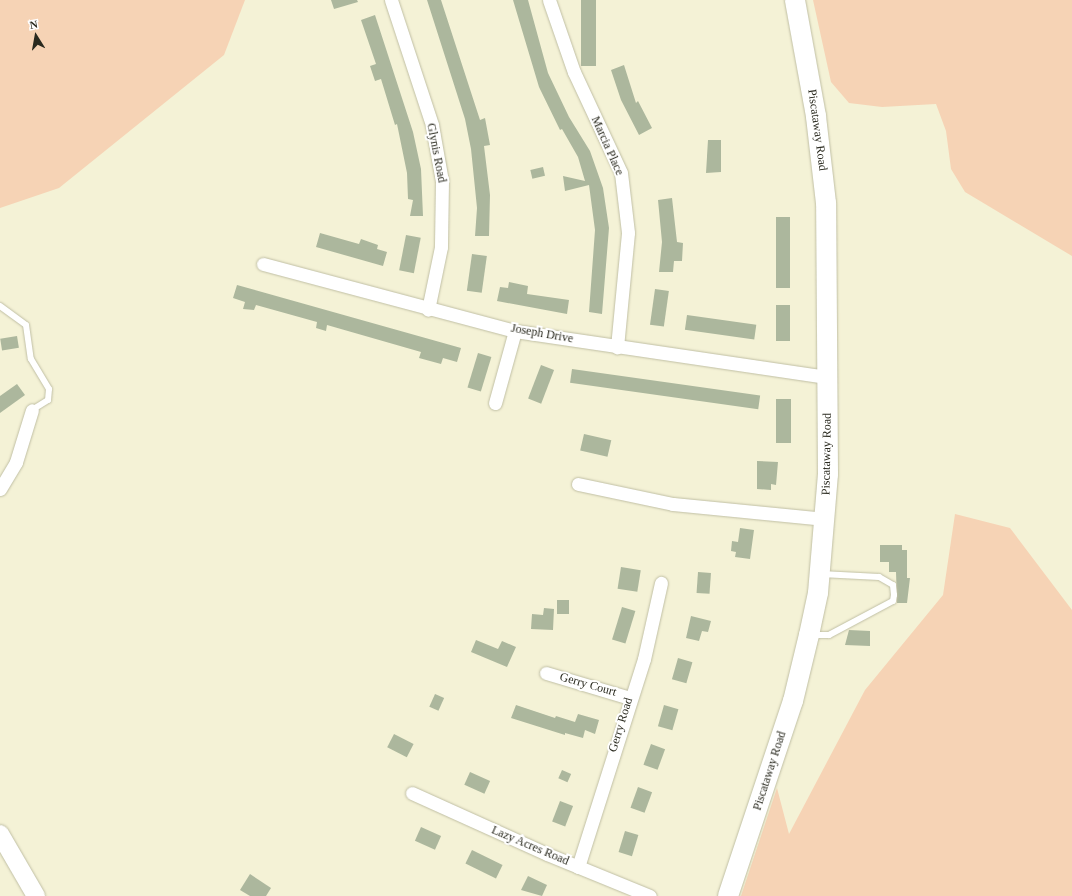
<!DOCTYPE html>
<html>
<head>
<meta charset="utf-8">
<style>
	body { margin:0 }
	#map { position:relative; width:1072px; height:896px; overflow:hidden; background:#f4f2d6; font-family:"Times New Roman",serif }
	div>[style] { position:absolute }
	.green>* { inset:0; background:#f6d3b5 }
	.building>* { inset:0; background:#acb79d; transform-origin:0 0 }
	.roads { filter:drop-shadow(0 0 1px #c0bfa4) drop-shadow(0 0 1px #c0bfa4) }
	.lane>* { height:6px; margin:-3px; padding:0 3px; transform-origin:3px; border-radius:3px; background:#fff }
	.street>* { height:13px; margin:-6.5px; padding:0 6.5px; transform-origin:6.5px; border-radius:6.5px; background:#fff }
	.secondary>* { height:18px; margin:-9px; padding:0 9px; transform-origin:9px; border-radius:9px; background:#fff }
	.primary>* { height:20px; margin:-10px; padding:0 10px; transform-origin:10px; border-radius:10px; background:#fff }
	span { translate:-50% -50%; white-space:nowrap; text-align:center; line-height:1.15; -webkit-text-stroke:4px #fff; paint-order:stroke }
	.street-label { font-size:12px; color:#2a2a1f }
	.north { position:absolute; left:16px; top:16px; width:40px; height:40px; -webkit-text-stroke:3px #fff; paint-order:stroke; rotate:349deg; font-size:11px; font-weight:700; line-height:16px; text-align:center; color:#2a2a1f }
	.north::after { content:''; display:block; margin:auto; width:14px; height:18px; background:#2a2a1f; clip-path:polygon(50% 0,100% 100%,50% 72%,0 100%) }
</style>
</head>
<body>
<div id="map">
	<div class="green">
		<i style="clip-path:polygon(0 0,245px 0,224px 55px,59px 188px,0 208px)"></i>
		<i style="clip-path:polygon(813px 0,1072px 0,1072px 256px,965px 192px,951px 169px,946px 131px,936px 104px,882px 107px,849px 103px,831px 82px)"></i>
		<i style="clip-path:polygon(955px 514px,1010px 528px,1072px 610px,1072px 896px,741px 896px,777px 788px,789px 834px,865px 690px,943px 595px)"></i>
	</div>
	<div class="building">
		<i style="clip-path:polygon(331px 0,357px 0,358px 2px,334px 9px)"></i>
		<i style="clip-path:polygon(427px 0,441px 0,480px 120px,485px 118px,490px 145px,484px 146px,490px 195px,489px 236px,475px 236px,477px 208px,471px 149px,465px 119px)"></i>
		<i style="clip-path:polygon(513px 0,528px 0,548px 73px,569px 117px,590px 151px,603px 188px,609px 228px,602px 314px,589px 312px,595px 230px,589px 185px,565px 191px,563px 176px,585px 181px,578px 157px,562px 129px,560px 130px,539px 87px)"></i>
		<i style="left:581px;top:0;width:15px;height:66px"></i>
		<i style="clip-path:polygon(375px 15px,413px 132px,421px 169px,423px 216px,410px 216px,413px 200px,408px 199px,407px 173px,397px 124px,395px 125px,381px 79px,375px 81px,370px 66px,376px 64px,361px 20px)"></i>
		<i style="clip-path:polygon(624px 65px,636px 103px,638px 101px,652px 128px,639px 135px,621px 100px,611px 70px)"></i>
		<i style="clip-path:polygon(708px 140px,721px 140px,721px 172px,706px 173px)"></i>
		<i style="left:543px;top:167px;width:9px;height:13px;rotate:77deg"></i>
		<i style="clip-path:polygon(672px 198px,677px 242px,683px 243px,682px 261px,674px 261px,673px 272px,659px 272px,662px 242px,658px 200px)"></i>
		<i style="left:790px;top:217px;width:71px;height:14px;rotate:90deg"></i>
		<i style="clip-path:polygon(320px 233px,359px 244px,361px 239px,378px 245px,377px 249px,387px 252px,383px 266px,316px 247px)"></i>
		<i style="left:406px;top:235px;width:15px;height:36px;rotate:11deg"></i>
		<i style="left:472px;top:254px;width:15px;height:37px;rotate:8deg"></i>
		<i style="clip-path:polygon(509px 282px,528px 286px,527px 294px,569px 300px,567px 314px,497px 301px,500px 287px,508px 288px)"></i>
		<i style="clip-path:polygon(237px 285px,461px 348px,457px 362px,443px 358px,441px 364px,419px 358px,421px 352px,327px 325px,326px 331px,316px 328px,317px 322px,256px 305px,254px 310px,243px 309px,245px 302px,233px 298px)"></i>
		<i style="left:655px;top:289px;width:14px;height:36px;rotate:8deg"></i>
		<i style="left:776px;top:305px;width:14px;height:36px"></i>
		<i style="left:687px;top:315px;width:70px;height:15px;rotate:8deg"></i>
		<i style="left:17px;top:336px;width:12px;height:17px;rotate:81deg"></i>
		<i style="left:478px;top:353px;width:14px;height:36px;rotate:17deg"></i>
		<i style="left:541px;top:365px;width:14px;height:36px;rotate:21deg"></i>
		<i style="left:572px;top:369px;width:190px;height:14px;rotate:8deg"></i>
		<i style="clip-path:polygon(17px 384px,25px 395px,0 413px,0 396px)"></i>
		<i style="left:776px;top:399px;width:15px;height:44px"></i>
		<i style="left:584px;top:434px;width:28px;height:17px;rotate:13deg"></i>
		<i style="clip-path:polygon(757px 461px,778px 462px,776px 485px,771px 484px,771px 490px,757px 489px)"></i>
		<i style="clip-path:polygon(740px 528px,754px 530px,750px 559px,735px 557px,736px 552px,731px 551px,732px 541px,738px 542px)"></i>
		<i style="clip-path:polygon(880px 545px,902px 545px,902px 550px,907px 550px,907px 578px,910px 578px,907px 603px,897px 603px,896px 572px,889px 572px,889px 562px,880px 562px)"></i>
		<i style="left:621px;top:567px;width:20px;height:22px;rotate:9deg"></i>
		<i style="left:698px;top:572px;width:13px;height:21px;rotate:4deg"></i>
		<i style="left:557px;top:600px;width:12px;height:14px"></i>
		<i style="left:622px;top:607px;width:14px;height:34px;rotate:17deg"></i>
		<i style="clip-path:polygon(544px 608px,554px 609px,553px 630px,531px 629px,532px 614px,543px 615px)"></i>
		<i style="clip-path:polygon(691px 616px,711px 621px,708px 632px,702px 631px,699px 641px,686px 638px)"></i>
		<i style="clip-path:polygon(849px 630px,870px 631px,870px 646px,845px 645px)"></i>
		<i style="clip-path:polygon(476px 640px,498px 649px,502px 641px,516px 647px,507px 667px,471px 652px)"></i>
		<i style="left:678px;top:658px;width:15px;height:22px;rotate:16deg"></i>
		<i style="left:435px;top:694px;width:10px;height:14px;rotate:24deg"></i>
		<i style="clip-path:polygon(516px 705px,555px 718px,556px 716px,575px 722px,578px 714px,599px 720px,595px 734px,585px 730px,583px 738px,565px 733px,565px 735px,511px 718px)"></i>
		<i style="left:664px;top:705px;width:15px;height:22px;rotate:16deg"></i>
		<i style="left:394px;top:734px;width:22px;height:15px;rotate:27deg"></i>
		<i style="left:651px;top:744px;width:15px;height:22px;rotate:20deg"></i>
		<i style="left:562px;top:770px;width:10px;height:9px;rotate:24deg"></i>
		<i style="left:470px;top:772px;width:22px;height:14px;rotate:24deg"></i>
		<i style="left:638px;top:787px;width:15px;height:22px;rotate:20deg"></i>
		<i style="left:560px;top:801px;width:14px;height:22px;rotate:21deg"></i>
		<i style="left:421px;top:827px;width:22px;height:15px;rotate:24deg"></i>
		<i style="left:625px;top:831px;width:14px;height:22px;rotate:17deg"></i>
		<i style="left:472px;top:850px;width:34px;height:15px;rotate:26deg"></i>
		<i style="clip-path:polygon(250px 874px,271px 888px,266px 896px,250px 896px,240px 890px)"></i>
		<i style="clip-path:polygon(528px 876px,547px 885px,542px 896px,521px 890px)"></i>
	</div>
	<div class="roads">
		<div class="lane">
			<i style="left:0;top:306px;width:32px;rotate:36deg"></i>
			<i style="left:26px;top:325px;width:34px;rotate:82deg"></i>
			<i style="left:31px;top:359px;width:35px;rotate:59deg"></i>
			<i style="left:49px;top:389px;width:11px;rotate:95deg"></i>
			<i style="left:48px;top:400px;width:19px;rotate:148deg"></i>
			<i style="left:811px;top:635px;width:18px"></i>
			<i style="left:829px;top:635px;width:72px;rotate:-28deg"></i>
			<i style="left:893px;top:601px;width:6px;rotate:-81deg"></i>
			<i style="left:894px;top:595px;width:10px;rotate:-96deg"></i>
			<i style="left:893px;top:585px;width:16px;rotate:-150deg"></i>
			<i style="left:879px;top:577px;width:58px;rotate:-177deg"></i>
		</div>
		<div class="street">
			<i style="left:391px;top:0;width:132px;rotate:71.8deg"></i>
			<i style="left:432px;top:125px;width:57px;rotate:79.9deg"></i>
			<i style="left:442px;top:181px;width:66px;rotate:90.9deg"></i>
			<i style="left:441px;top:247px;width:64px;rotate:101.7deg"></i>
			<i style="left:549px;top:0;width:76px;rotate:70.9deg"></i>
			<i style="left:574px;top:72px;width:111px;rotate:65deg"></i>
			<i style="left:621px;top:173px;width:60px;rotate:83.3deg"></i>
			<i style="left:628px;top:233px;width:115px;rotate:95.5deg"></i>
			<i style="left:263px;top:264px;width:261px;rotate:14.9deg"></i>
			<i style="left:515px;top:331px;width:315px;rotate:8.4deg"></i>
			<i style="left:495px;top:403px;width:75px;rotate:-74.5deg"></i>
			<i style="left:578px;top:484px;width:97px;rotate:11.9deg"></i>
			<i style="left:673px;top:504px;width:153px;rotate:5.6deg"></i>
			<i style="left:0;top:489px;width:31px;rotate:-59deg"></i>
			<i style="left:16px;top:462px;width:54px;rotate:-72.9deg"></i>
			<i style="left:546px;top:673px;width:88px;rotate:16.6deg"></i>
			<i style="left:412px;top:793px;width:148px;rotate:24.3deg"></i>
			<i style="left:547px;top:854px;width:111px;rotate:22.2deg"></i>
			<i style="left:578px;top:867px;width:218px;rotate:-72.4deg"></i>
			<i style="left:644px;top:659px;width:78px;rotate:-77.4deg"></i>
		</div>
		<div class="secondary">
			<i style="left:0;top:834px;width:72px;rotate:59.9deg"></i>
		</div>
		<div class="primary">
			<i style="left:728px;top:896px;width:206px;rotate:-71.6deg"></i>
			<i style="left:793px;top:701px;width:68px;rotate:-76.4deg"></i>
			<i style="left:809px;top:635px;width:43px;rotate:-77.9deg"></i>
			<i style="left:818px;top:593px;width:119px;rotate:-85.2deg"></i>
			<i style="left:828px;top:474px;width:271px;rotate:-90.4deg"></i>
			<i style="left:826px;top:203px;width:88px;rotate:-96.6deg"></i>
			<i style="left:816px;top:116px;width:118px;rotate:-100.3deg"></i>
		</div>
	</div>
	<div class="street-label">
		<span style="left:817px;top:130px;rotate:82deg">Piscataway Road</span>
		<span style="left:607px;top:146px;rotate:66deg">Marcia Place</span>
		<span style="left:436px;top:153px;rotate:79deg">Glynis Road</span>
		<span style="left:542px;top:334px;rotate:10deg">Joseph Drive</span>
		<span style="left:827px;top:454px;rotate:-89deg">Piscataway Road</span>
		<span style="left:588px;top:685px;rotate:16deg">Gerry Court</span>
		<span style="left:621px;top:725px;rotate:-73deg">Gerry Road</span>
		<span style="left:770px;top:771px;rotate:-72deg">Piscataway Road</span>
		<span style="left:530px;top:846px;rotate:23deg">Lazy Acres Road</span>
	</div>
	<div class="north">N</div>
</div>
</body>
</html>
